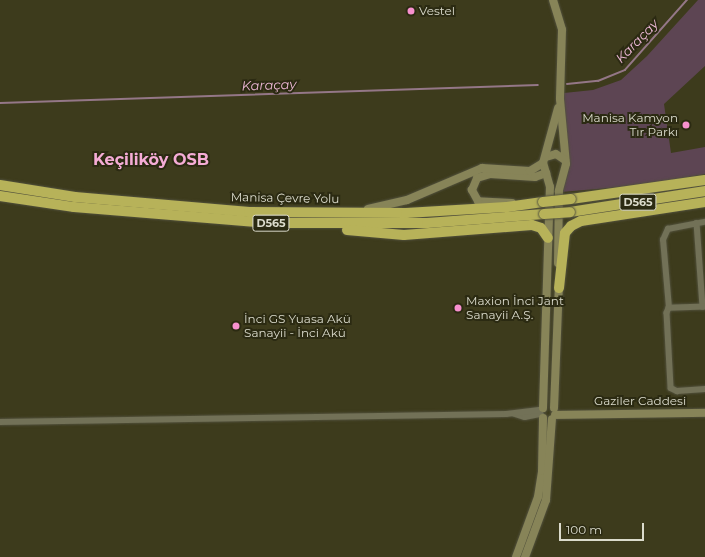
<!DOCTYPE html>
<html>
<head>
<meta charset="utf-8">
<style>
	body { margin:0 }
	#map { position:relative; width:705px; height:557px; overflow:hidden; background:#35341c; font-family:Montserrat,sans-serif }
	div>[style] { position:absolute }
	.built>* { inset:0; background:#3d3b1c; transform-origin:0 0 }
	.green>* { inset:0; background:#5d4553 }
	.stream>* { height:1.5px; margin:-0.75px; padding:0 0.75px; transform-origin:0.75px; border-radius:0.75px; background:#947787 }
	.roads { filter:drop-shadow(0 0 1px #52513d) drop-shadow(0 0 1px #52513d) }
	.street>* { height:5.5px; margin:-2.75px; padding:0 2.75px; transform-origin:2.75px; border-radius:2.75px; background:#727157 }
	.secondary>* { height:8px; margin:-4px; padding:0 4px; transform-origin:4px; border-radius:4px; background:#878458 }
	.highway>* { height:10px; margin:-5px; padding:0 5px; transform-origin:5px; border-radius:5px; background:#b7b259 }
	.bridges { filter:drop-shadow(0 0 1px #52513d) drop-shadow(0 0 1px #52513d) }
	.highway-bridge>* { height:10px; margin:-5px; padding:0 5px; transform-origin:5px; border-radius:5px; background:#b7b259 }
	.dots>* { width:11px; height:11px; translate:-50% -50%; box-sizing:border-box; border:2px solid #2b2a12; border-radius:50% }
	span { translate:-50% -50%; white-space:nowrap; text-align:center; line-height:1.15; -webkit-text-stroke:4px #2b2a12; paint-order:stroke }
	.shield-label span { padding:1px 3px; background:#2b2a12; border:1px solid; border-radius:3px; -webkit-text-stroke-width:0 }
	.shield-label { font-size:11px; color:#dbdbcc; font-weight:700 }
	.poi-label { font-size:12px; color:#dbdbcc }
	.left { translate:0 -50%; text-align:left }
	.right { translate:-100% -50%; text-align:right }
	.street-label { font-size:12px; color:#dbdbcc }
	.water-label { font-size:13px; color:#edb8d6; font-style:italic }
	.district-label { font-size:16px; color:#f5acd6; font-weight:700 }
	.scale { position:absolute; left:559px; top:523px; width:85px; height:18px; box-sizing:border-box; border:2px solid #dbdbcc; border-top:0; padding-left:5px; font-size:12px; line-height:14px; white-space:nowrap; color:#dbdbcc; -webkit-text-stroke:3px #2b2a12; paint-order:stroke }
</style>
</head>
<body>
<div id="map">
	<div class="built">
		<i style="left:0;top:0;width:705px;height:557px"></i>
	</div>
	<div class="green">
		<i style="clip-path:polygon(698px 0,705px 0,705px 66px,664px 104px,671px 153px,705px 147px,705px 174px,645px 185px,561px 192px,568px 170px,562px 125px,564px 93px,593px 90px,621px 80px,647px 56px)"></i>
	</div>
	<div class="stream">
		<i style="left:567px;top:84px;width:31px;rotate:-6deg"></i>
		<i style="left:598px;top:81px;width:29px;rotate:-22deg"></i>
		<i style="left:625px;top:70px;width:94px;rotate:-48.5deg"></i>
		<i style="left:0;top:103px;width:538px;rotate:-1.92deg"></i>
	</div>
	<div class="roads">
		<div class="street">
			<i style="left:697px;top:223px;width:84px;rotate:85.9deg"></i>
			<i style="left:705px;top:307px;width:36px;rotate:178deg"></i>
			<i style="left:669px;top:308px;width:5px;rotate:112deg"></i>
			<i style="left:667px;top:313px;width:75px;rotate:86.9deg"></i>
			<i style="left:671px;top:388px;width:7px;rotate:27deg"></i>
			<i style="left:677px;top:391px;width:28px;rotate:-4deg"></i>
			<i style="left:669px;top:308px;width:68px;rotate:-95deg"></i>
			<i style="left:663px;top:240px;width:12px;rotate:-66deg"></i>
			<i style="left:668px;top:229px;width:38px;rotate:-11deg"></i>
			<i style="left:515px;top:414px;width:10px;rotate:17deg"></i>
			<i style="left:525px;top:417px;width:16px;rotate:-11deg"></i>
			<i style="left:0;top:422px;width:506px;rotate:-0.91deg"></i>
			<i style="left:506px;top:414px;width:35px;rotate:-7deg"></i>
		</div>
		<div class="secondary">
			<i style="left:553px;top:0;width:31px;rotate:73deg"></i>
			<i style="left:562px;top:30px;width:69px;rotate:91.7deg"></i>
			<i style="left:560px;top:99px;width:65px;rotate:84.7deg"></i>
			<i style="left:566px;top:164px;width:28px;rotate:105deg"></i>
			<i style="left:559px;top:191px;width:72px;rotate:90.8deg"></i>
			<i style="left:546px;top:157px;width:10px;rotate:-17deg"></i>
			<i style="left:556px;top:154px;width:11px;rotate:34deg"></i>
			<i style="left:512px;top:203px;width:34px;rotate:-177deg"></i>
			<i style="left:478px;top:201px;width:13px;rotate:-119deg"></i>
			<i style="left:472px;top:190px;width:13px;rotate:-67deg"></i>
			<i style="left:477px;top:178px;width:14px;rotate:-17deg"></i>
			<i style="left:490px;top:174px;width:45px;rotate:3.8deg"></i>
			<i style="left:535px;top:177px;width:12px;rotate:-20deg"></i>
			<i style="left:368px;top:209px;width:40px;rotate:-13deg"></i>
			<i style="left:407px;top:200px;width:82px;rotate:-23.1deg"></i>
			<i style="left:482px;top:168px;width:48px;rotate:3.6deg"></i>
			<i style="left:530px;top:171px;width:15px;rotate:-32deg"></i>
			<i style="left:543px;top:408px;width:221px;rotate:-88.2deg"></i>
			<i style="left:550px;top:187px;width:25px;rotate:-106deg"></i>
			<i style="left:543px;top:163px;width:57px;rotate:-74.7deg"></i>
			<i style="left:554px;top:408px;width:125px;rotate:-87.7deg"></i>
			<i style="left:555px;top:415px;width:150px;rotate:-0.8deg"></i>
			<i style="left:516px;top:557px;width:64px;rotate:-69.9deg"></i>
			<i style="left:538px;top:497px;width:26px;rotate:-81deg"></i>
			<i style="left:542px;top:471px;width:53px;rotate:-88.9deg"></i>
			<i style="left:525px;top:557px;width:61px;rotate:-69.8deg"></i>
			<i style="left:546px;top:500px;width:81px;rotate:-85.8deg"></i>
		</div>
		<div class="highway">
			<i style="left:0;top:185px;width:76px;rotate:9.1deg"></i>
			<i style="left:75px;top:197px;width:175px;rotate:4.9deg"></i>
			<i style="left:249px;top:212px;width:157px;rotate:0.4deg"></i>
			<i style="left:406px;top:213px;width:101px;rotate:-3.4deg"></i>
			<i style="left:507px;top:207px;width:36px;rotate:-8deg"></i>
			<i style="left:0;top:196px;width:75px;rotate:8.5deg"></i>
			<i style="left:74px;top:207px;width:195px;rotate:4.7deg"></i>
			<i style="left:268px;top:223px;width:159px"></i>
			<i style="left:427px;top:223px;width:117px;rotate:-4.4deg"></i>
			<i style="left:571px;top:199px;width:135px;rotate:-8.1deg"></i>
			<i style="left:570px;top:212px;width:137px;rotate:-8.8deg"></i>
			<i style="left:347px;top:230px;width:57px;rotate:5deg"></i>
			<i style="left:404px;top:235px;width:128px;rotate:-4.5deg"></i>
			<i style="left:532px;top:225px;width:9px;rotate:18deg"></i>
			<i style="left:541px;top:228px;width:12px;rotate:55deg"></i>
			<i style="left:559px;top:288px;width:55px;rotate:-83.8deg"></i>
			<i style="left:565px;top:233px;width:9px;rotate:-49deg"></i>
			<i style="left:571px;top:226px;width:11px;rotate:-27deg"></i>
			<i style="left:581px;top:221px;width:125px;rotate:-8.7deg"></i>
		</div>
	</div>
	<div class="bridges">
		<div class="highway-bridge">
			<i style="left:543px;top:202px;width:28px;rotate:-6deg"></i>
			<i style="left:544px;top:214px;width:26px;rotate:-4deg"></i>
		</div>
	</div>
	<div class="dots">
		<i style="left:411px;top:11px;background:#f790ce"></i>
		<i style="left:686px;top:125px;background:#f790ce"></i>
		<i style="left:458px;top:308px;background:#f790ce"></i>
		<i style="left:236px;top:326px;background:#f790ce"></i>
	</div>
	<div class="shield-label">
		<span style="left:638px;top:202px">D565</span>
		<span style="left:271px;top:223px">D565</span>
	</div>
	<div class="poi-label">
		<span class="left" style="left:419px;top:11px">Vestel</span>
		<span class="right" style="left:678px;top:125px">Manisa Kamyon<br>Tır Parkı</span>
		<span class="left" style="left:466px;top:308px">Maxion İnci Jant<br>Sanayii A.Ş.</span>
		<span class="left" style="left:244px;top:326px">İnci GS Yuasa Akü<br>Sanayii - İnci Akü</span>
	</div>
	<div class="street-label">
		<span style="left:285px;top:198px;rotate:1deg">Manisa Çevre Yolu</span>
		<span style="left:640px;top:401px">Gaziler Caddesi</span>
	</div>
	<div class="water-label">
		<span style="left:637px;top:41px;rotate:-46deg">Karaçay</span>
		<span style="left:269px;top:85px;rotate:-2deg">Karaçay</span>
	</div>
	<div class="district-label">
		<span style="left:151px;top:160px">Keçiliköy OSB</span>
	</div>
	<div class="scale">100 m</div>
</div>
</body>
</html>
